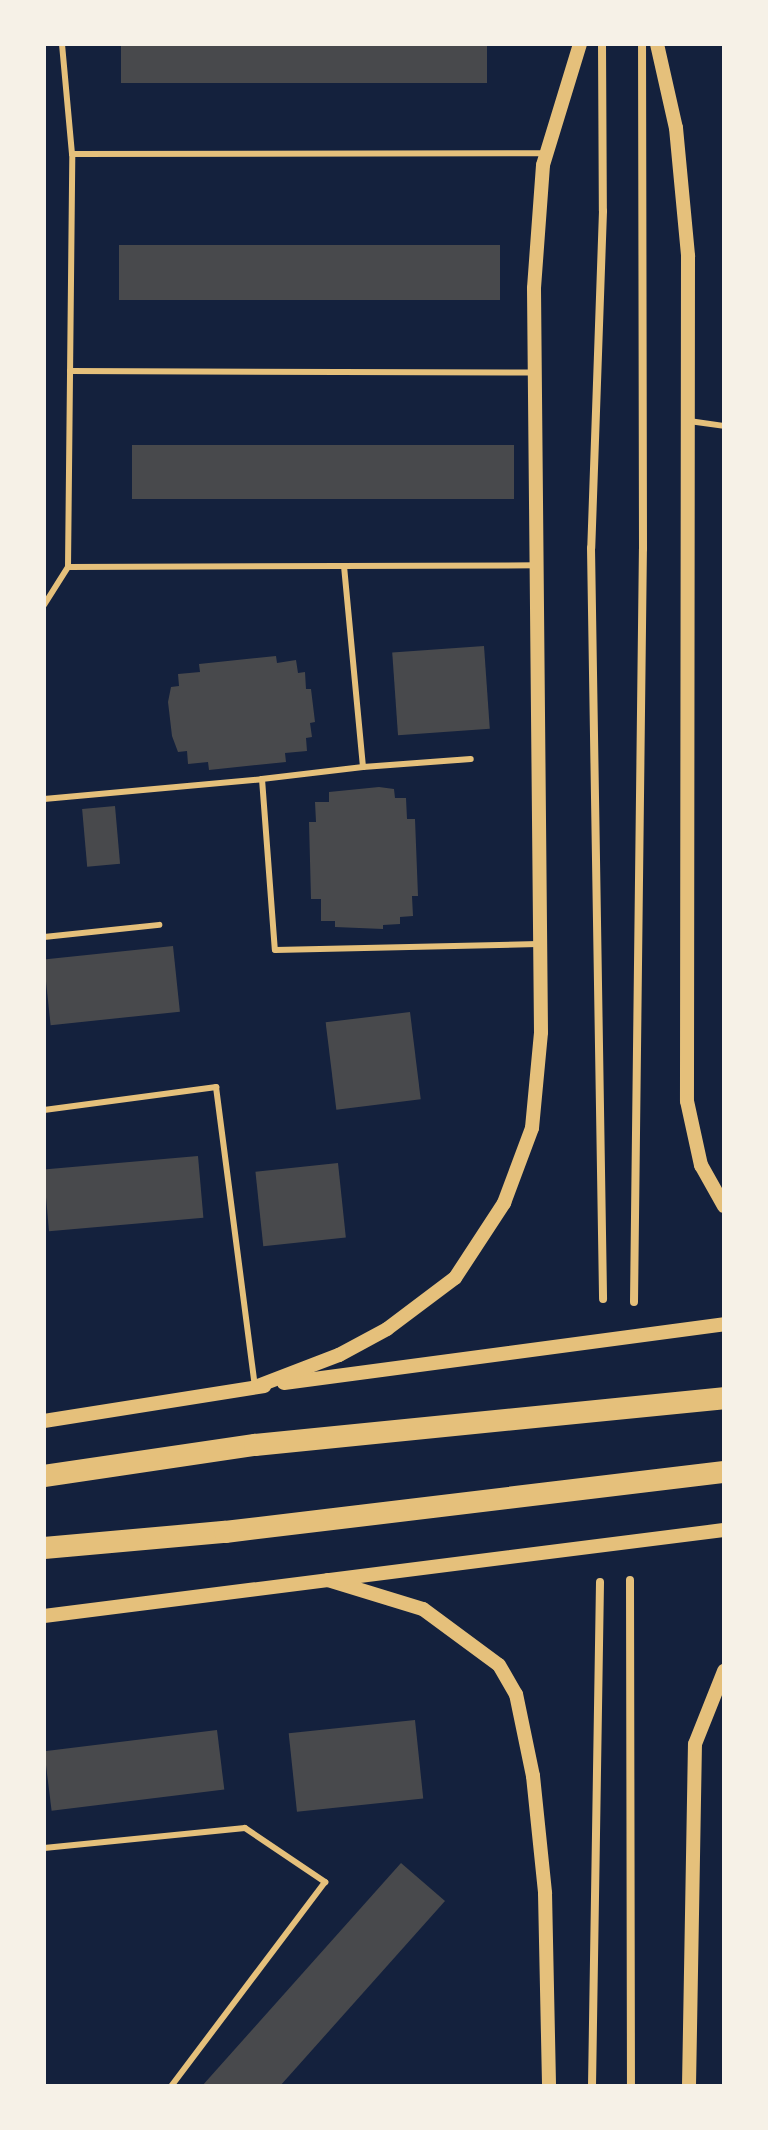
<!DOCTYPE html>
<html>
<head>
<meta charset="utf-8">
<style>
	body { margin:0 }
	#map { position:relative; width:768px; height:2130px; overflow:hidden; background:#14213d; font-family:"Exo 2",sans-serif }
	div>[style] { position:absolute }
	.building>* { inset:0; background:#48494c; transform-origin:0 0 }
	.service>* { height:6px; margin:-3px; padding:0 3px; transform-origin:3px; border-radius:3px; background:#e5c07b }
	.minor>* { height:8px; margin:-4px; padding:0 4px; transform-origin:4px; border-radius:4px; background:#e5c07b }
	.tertiary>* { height:14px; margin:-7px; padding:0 7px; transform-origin:7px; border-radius:7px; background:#e5c07b }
	.trunk>* { height:22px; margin:-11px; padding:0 11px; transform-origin:11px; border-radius:11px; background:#e5c07b }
	span { translate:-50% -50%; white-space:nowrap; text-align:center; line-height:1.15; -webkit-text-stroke:8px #f6f1e7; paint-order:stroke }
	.frame { position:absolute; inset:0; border:46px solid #f6f1e7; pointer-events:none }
</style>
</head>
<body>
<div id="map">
	<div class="building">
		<i style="left:121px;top:44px;width:366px;height:39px"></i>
		<i style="left:119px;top:245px;width:381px;height:55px"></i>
		<i style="left:132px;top:445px;width:382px;height:54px"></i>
		<i style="left:484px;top:646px;width:83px;height:92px;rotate:86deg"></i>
		<i style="clip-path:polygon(276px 656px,277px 663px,296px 660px,298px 673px,305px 672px,306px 689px,311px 689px,315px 722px,310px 723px,312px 737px,306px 738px,307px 751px,285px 753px,286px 762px,209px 770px,208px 762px,188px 764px,187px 751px,178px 752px,172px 736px,168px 702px,171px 687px,179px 686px,178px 674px,200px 672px,199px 664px)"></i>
		<i style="clip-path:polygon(379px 787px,394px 789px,395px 798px,406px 798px,407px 819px,415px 819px,418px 896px,412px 896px,413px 916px,400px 917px,400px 924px,383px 925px,383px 929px,335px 927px,335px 921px,321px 921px,321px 899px,311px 899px,309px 822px,316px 822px,315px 802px,329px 802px,329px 792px)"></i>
		<i style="left:115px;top:806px;width:58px;height:33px;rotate:85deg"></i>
		<i style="left:173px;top:946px;width:66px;height:130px;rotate:84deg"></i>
		<i style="left:410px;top:1012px;width:88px;height:85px;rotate:83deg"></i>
		<i style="left:198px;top:1156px;width:62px;height:155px;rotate:85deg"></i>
		<i style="left:338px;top:1163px;width:75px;height:83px;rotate:84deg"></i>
		<i style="left:415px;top:1720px;width:79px;height:127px;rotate:84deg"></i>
		<i style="left:217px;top:1730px;width:60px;height:174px;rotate:83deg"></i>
		<i style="clip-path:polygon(401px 1863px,445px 1901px,280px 2086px,202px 2086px)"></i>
	</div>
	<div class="service">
		<i style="left:72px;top:154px;width:472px;rotate:-0.1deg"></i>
		<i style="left:70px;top:371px;width:464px;rotate:0.2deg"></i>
		<i style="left:689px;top:421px;width:35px;rotate:8deg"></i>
		<i style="left:344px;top:566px;width:202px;rotate:84.6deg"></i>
		<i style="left:363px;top:767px;width:108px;rotate:-4.2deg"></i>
		<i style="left:68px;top:567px;width:468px;rotate:-0.2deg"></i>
		<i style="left:44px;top:605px;width:45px;rotate:-57.7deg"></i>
		<i style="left:68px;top:567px;width:413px;rotate:-89.4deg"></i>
		<i style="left:72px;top:154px;width:110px;rotate:-95.2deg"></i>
		<i style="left:363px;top:767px;width:102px;rotate:173.2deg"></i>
		<i style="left:262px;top:779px;width:171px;rotate:85.7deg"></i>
		<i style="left:275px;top:950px;width:263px;rotate:-1.3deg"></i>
		<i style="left:44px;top:799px;width:219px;rotate:-5.2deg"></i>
		<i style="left:44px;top:937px;width:116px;rotate:-6deg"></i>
		<i style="left:44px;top:1110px;width:174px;rotate:-7.6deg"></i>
		<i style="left:216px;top:1087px;width:303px;rotate:82.6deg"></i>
		<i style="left:44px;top:1848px;width:202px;rotate:-5.7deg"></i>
		<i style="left:245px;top:1828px;width:97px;rotate:34deg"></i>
		<i style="left:325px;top:1882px;width:256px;rotate:127deg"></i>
	</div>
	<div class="minor">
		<i style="left:602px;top:44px;width:167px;rotate:89.7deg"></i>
		<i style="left:603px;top:211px;width:337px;rotate:92deg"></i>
		<i style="left:591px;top:548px;width:751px;rotate:89.08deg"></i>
		<i style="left:634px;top:1302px;width:753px;rotate:-89.32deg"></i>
		<i style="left:643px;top:549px;width:505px;rotate:-90.11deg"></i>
		<i style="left:630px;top:1580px;width:506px;rotate:89.89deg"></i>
		<i style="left:592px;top:2086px;width:504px;rotate:-89.09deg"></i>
	</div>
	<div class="tertiary">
		<i style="left:657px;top:44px;width:86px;rotate:77.3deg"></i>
		<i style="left:676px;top:128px;width:129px;rotate:84.6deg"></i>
		<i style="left:688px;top:256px;width:845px;rotate:90.07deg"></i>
		<i style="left:687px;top:1101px;width:66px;rotate:77.7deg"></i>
		<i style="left:701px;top:1165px;width:47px;rotate:60.7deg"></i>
		<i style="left:284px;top:1383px;width:444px;rotate:-7.6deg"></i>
		<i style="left:255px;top:1387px;width:90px;rotate:-20.9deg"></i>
		<i style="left:339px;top:1355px;width:55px;rotate:-28.4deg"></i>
		<i style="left:387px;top:1329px;width:85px;rotate:-36.9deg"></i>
		<i style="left:455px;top:1278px;width:90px;rotate:-56.8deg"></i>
		<i style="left:504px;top:1203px;width:80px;rotate:-69.5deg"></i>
		<i style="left:532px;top:1128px;width:96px;rotate:-84.6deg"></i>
		<i style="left:541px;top:1032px;width:744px;rotate:-90.54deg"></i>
		<i style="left:534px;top:288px;width:123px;rotate:-85.8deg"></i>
		<i style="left:543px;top:165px;width:127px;rotate:-73deg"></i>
		<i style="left:44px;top:1421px;width:223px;rotate:-9deg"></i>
		<i style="left:328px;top:1580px;width:99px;rotate:17deg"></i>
		<i style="left:423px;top:1609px;width:94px;rotate:36.4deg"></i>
		<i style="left:499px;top:1665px;width:34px;rotate:60deg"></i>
		<i style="left:516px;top:1694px;width:84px;rotate:78.3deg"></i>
		<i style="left:533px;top:1776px;width:118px;rotate:84.1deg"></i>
		<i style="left:545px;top:1893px;width:193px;rotate:88.8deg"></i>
		<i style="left:44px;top:1616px;width:685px;rotate:-7.21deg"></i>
		<i style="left:689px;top:2086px;width:342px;rotate:-89deg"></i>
		<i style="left:695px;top:1744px;width:79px;rotate:-68.3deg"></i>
	</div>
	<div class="trunk">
		<i style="left:44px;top:1476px;width:213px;rotate:-8.4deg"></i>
		<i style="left:255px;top:1445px;width:471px;rotate:-5.7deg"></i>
		<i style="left:44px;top:1548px;width:182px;rotate:-5.1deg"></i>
		<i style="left:225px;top:1532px;width:503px;rotate:-6.86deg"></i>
	</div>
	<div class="frame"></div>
</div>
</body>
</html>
